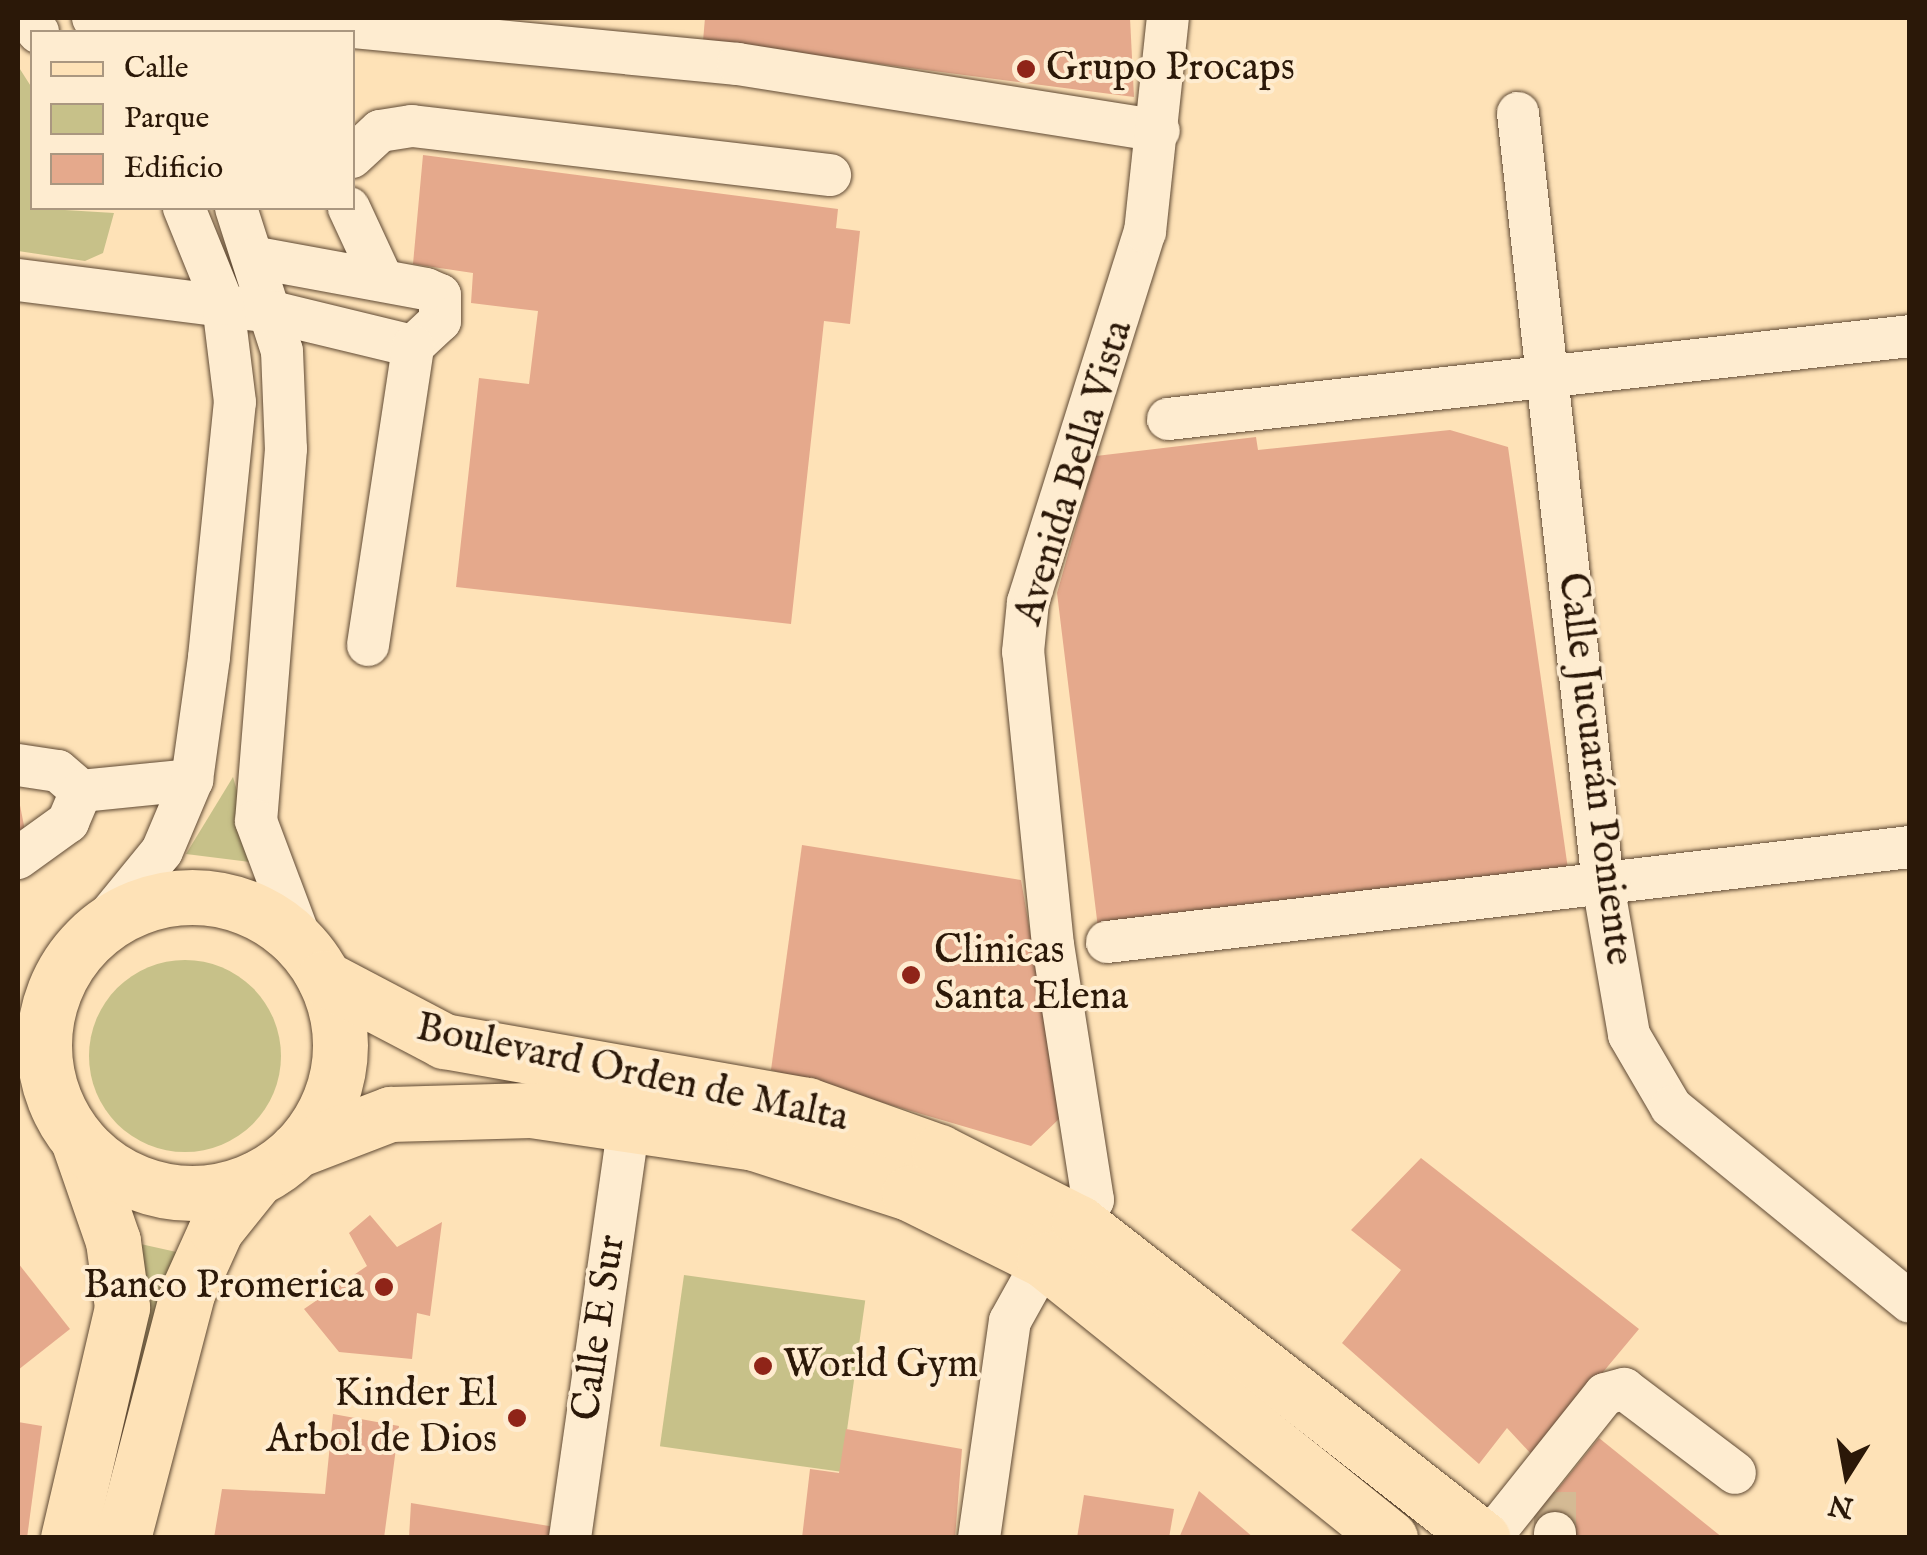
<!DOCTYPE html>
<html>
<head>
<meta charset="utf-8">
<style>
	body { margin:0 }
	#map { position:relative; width:1927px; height:1555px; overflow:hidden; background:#fee2b7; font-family:"IM FELL English",serif }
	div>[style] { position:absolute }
	.green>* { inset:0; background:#c7c189; transform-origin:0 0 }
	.round { border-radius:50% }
	.building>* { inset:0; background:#e5a98c }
	.minor-tunnel>* { height:42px; margin-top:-21px; transform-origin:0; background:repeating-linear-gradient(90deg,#d4ba94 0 42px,transparent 0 63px) }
	.roads { filter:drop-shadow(0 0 2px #604a34) drop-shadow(0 0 2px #604a34) }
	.minor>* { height:42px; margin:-21px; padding:0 21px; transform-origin:21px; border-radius:21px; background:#feecd0 }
	.major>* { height:55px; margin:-27.5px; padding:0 27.5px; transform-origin:27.5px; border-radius:27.5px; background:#fee2b7 }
	.highway>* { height:55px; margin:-27.5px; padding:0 27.5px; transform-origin:27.5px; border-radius:27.5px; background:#fee2b7 }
	.highway>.ring { margin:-27.5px; padding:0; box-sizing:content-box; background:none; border:55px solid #fee2b7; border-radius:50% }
	.dots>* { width:28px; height:28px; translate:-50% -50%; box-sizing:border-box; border:5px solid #feecd0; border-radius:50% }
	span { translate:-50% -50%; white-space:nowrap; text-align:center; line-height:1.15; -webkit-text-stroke:8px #feecd0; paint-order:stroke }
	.poi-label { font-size:40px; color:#2b1808 }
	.left { translate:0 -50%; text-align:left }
	.right { translate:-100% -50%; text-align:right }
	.street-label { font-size:40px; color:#2b1808 }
	.frame { position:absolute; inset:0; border:20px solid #2b1808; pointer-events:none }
	.legend { position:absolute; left:30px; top:30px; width:325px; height:180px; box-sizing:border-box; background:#feecd0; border:2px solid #aa9780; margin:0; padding:12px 18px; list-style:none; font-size:30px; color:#2b1808 }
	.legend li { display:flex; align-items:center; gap:20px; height:50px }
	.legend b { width:50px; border:2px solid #aa9780 }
	.north { position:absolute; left:1797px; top:1425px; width:100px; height:100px; -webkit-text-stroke:8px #feecd0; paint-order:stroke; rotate:191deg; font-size:28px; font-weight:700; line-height:40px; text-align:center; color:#2b1808 }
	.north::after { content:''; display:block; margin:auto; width:35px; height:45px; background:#2b1808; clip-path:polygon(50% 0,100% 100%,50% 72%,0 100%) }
</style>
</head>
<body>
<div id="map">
	<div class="green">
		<i style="clip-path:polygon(18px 66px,32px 88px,32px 208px,114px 213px,103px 253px,85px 261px,18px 251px)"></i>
		<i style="clip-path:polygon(233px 777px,258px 863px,186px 854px)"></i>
		<i class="round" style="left:89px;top:960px;width:192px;height:192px"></i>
		<i style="clip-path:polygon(127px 1241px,190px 1255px,114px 1537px,91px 1538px)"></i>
		<i style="left:684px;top:1275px;width:183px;height:173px;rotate:8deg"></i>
	</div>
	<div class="building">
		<i style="clip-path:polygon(705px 18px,1130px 18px,1134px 97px,703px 41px)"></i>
		<i style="clip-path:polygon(423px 155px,838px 209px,836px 228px,860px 231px,850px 324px,824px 321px,791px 624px,456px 587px,479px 378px,529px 384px,538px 311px,471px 303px,473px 273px,413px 264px)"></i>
		<i style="clip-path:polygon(1450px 430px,1508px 447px,1568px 869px,1098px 928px,1057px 593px,1096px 456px,1256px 437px,1258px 450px)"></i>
		<i style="clip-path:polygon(18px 795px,27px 841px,18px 842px)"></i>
		<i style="clip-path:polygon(802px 845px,1021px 880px,1062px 1116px,1031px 1146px,771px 1070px)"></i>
		<i style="clip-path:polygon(1421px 1158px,1639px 1329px,1533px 1456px,1507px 1428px,1479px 1464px,1342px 1343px,1401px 1270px,1351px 1230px)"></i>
		<i style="clip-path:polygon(370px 1215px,397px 1247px,442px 1222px,430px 1316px,417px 1313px,412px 1359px,339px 1352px,304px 1309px,367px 1266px,349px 1233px)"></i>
		<i style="clip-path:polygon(18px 1263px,70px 1329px,18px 1370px)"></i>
		<i style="clip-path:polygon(333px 1414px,399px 1426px,384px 1538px,214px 1538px,222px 1489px,325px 1494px)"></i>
		<i style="clip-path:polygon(18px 1422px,42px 1426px,27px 1538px,18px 1538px)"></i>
		<i style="clip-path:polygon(846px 1429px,962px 1449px,955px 1538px,802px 1538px,810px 1469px,839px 1473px)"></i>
		<i style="clip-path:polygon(1599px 1438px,1723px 1538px,1561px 1538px,1535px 1517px)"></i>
		<i style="clip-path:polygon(1199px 1491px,1254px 1538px,1179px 1538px)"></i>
		<i style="clip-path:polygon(1084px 1495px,1174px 1509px,1169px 1538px,1077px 1538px)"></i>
		<i style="clip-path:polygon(411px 1503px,561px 1528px,560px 1538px,409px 1538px)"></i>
	</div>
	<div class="minor-tunnel">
		<i style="left:1555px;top:1492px;width:41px;rotate:90deg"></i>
	</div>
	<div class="roads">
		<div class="minor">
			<i style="left:27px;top:18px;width:18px;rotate:52deg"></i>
			<i style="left:93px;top:18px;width:19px;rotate:47deg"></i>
			<i style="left:260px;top:18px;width:480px;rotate:5.5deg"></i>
			<i style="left:738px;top:64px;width:426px;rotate:9deg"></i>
			<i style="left:138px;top:32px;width:95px;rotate:-8.5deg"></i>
			<i style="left:1518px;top:113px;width:776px;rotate:83.71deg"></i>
			<i style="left:1603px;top:884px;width:153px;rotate:80.2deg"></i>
			<i style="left:1629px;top:1035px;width:83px;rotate:59.7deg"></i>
			<i style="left:1671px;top:1107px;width:308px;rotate:39.2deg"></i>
			<i style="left:352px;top:157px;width:38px;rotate:-43deg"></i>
			<i style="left:380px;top:131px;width:32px;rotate:-9deg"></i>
			<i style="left:412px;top:126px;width:421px;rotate:6.7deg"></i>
			<i style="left:236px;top:208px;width:150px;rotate:72.2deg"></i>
			<i style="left:282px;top:351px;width:98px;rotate:87.7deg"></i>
			<i style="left:286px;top:449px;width:373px;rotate:94.6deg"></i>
			<i style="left:256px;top:821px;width:137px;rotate:69.4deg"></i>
			<i style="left:349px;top:208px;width:78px;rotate:65.1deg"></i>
			<i style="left:18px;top:280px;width:256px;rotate:7.2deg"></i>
			<i style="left:272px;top:312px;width:145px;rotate:13.6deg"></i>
			<i style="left:413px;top:346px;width:37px;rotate:-43deg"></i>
			<i style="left:440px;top:321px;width:26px;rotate:-90deg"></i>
			<i style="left:440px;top:295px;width:15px;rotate:-157deg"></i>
			<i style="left:426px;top:289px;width:172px;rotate:-169.6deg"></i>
			<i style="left:1168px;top:419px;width:747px;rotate:-6.38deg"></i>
			<i style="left:368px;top:645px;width:302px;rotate:-81.4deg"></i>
			<i style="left:18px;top:765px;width:40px;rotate:8.5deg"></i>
			<i style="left:58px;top:771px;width:30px;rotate:41deg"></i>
			<i style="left:81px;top:791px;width:112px;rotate:-5.7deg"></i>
			<i style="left:18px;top:858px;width:62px;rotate:-35.8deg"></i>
			<i style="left:68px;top:822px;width:34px;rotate:-67deg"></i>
			<i style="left:99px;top:928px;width:99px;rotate:-50.7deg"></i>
			<i style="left:162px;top:851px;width:77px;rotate:-67.1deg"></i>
			<i style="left:192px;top:780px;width:124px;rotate:-82.1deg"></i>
			<i style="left:209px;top:657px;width:256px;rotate:-84.2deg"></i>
			<i style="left:235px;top:402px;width:99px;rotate:-97deg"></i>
			<i style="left:223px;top:304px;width:104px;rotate:-112.1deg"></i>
			<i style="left:1107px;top:942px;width:809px;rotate:-6.75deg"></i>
			<i style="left:1079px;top:1223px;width:27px;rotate:-59deg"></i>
			<i style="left:1093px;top:1200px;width:258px;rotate:-98.9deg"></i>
			<i style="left:1053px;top:945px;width:295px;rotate:-95.8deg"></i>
			<i style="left:1023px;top:652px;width:50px;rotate:-84.3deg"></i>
			<i style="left:1028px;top:602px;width:388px;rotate:-72.5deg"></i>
			<i style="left:1145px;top:232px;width:215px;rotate:-83.9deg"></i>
			<i style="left:1555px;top:1533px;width:5px;rotate:90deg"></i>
			<i style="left:570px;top:1538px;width:423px;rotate:-81.9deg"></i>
			<i style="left:979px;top:1538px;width:219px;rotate:-81.9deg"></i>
			<i style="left:1010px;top:1321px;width:70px;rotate:-60.9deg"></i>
			<i style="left:1490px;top:1538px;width:184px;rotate:-51.4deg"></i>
			<i style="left:1605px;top:1394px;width:20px;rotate:-15deg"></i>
			<i style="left:1624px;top:1389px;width:139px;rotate:37.1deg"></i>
		</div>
		<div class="major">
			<i style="left:68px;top:1538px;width:237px;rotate:-76.8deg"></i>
			<i style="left:122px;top:1307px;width:67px;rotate:-97.8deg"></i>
			<i style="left:113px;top:1241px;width:107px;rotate:-109.1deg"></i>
			<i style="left:123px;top:1538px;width:255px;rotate:-75.3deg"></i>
			<i style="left:188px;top:1291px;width:68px;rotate:-65.7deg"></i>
			<i style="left:216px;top:1229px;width:65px;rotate:-51.2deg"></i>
		</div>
		<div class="highway">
			<i class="ring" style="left:44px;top:897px;width:241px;height:241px"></i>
			<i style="left:324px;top:978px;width:136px;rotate:27.7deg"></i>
			<i style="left:444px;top:1041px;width:369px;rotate:10deg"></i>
			<i style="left:807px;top:1105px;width:140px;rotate:19.6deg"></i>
			<i style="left:939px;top:1152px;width:157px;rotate:26.9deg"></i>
			<i style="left:1079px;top:1223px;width:512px;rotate:38.01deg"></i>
			<i style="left:296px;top:1150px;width:101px;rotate:-21deg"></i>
			<i style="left:390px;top:1114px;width:141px;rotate:-1.6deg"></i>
			<i style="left:531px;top:1110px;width:225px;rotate:8.4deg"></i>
			<i style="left:754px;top:1143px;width:163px;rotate:17.9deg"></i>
			<i style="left:909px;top:1193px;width:151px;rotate:26.4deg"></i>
			<i style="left:1044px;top:1260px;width:444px;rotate:38.8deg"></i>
		</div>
	</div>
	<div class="dots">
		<i style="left:1026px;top:69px;background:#8f2418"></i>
		<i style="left:911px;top:975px;background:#8f2418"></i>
		<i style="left:384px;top:1287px;background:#8f2418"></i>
		<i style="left:763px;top:1366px;background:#8f2418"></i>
		<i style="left:517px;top:1418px;background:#8f2418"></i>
	</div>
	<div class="poi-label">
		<span class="left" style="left:1046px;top:69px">Grupo Procaps</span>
		<span class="left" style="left:934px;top:975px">Clinicas<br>Santa Elena</span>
		<span class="right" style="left:364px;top:1287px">Banco Promerica</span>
		<span class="left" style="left:783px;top:1366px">World Gym</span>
		<span class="right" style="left:497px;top:1418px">Kinder El<br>Arbol de Dios</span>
	</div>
	<div class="street-label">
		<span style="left:1075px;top:473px;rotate:-73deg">Avenida Bella Vista</span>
		<span style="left:1594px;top:769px;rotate:83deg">Calle Jucuarán Poniente</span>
		<span style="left:632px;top:1074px;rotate:12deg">Boulevard Orden de Malta</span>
		<span style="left:600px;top:1328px;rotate:-82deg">Calle E Sur</span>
	</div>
	<div class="frame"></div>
	<ul class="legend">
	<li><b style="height:12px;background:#fee2b7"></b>Calle</li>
	<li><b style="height:28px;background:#c7c189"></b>Parque</li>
	<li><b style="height:28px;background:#e5a98c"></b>Edificio</li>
	</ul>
	<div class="north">N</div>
</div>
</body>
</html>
